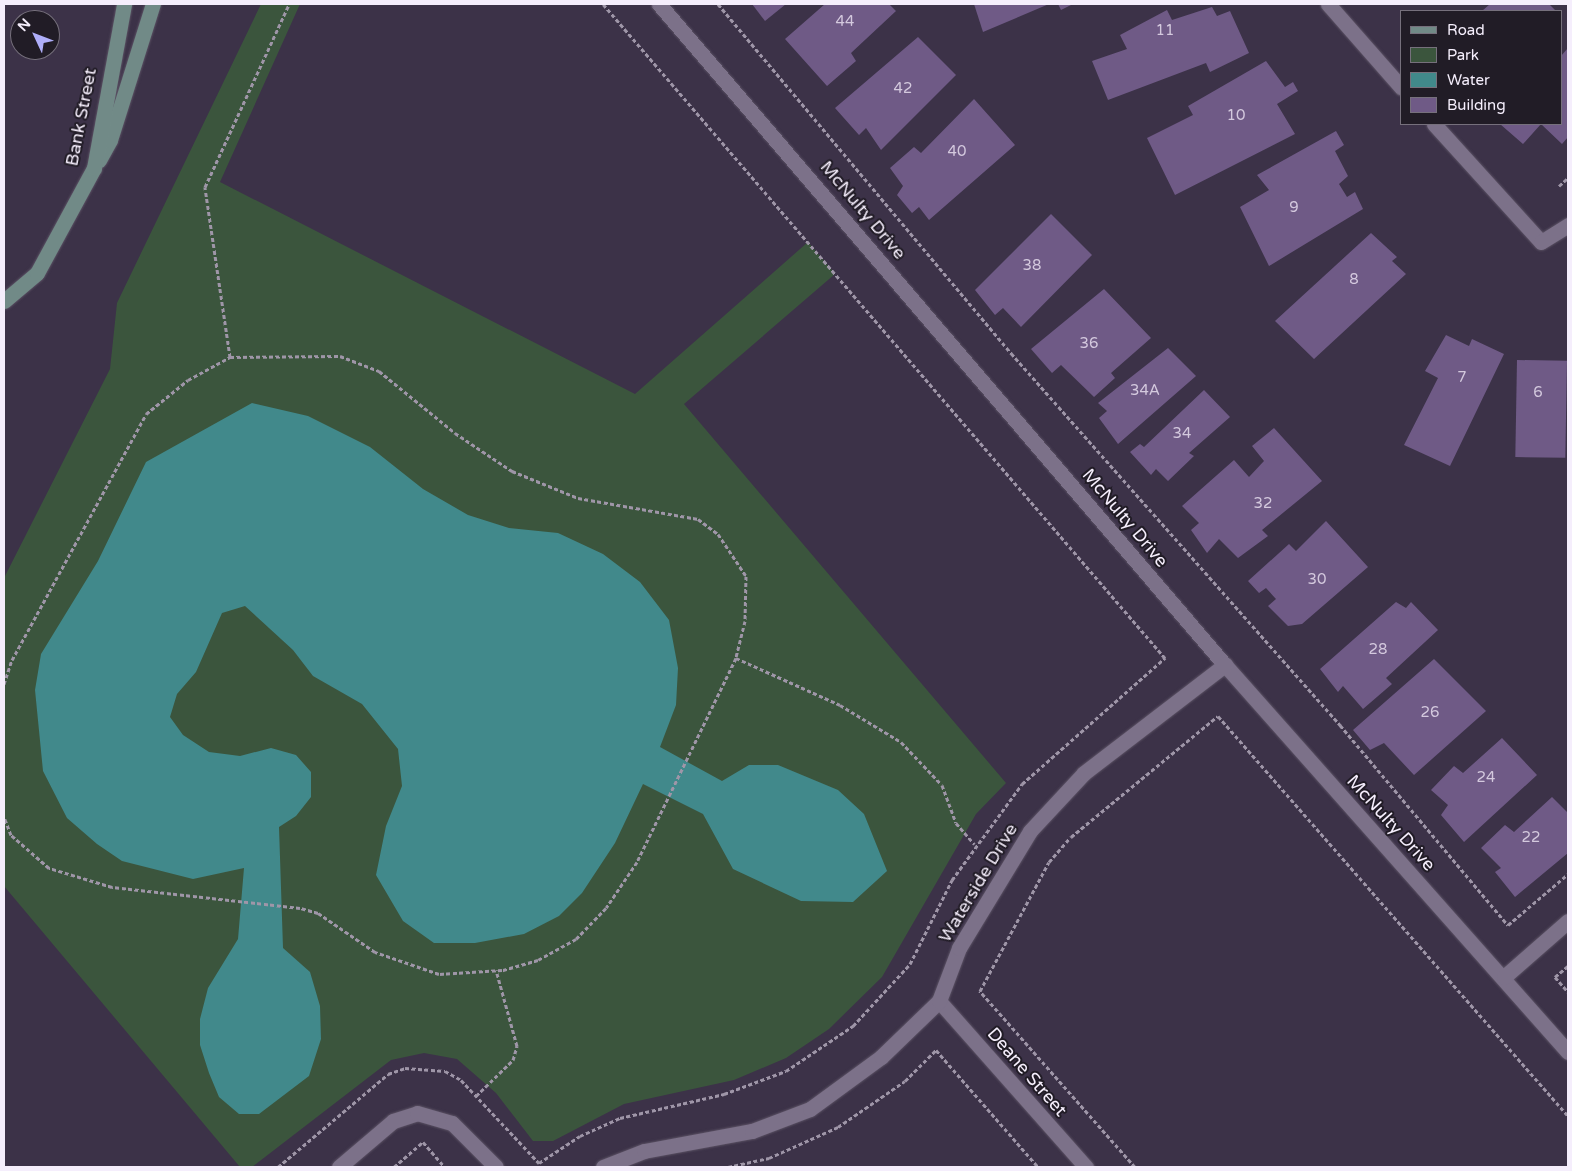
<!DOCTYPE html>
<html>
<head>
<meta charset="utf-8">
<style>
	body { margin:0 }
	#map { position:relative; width:1572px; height:1171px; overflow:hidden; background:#3c3248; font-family:"Varela Round",sans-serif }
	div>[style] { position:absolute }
	.green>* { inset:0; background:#3b553d }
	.water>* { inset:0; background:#41898b }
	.building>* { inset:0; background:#6f5a86; transform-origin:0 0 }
	.path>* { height:3px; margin-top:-1.5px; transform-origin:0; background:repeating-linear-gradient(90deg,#9f96a8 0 4px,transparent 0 6.5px) }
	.roads { filter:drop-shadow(0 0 1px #5a5163) drop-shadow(0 0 1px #5a5163) }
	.street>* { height:15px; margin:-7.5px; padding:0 7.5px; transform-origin:7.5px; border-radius:7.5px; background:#7c7189 }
	.secondary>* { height:15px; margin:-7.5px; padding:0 7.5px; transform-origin:7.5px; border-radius:7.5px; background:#718a87 }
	span { translate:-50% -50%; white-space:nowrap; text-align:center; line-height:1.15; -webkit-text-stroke:4px #211c26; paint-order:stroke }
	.number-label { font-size:15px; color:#d4c9de }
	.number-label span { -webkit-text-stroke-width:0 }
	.street-label { font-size:18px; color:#f5eefc }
	.frame { position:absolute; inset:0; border:5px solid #f5eefc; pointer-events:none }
	.legend { position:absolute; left:1400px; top:10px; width:162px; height:115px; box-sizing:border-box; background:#211c26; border:1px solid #76707c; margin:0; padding:6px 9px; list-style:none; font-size:15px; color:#f5eefc }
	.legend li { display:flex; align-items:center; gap:10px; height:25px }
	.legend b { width:25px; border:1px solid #76707c }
	.north { position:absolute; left:10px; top:10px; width:50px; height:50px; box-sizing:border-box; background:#211c26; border:1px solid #76707c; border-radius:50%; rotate:313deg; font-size:14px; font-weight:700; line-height:20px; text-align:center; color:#f5eefc }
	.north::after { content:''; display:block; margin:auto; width:18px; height:22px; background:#afaefa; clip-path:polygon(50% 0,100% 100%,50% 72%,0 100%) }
</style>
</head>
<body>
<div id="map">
	<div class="green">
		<i style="clip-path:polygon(261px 4px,300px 4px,220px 182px,635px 394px,808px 242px,835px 274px,684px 404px,1006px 783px,976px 814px,882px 977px,829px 1029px,786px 1058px,734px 1080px,624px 1104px,553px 1141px,533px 1141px,496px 1093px,457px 1059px,424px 1053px,391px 1060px,252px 1167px,240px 1167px,4px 886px,4px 578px,110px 369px,117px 303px)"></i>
	</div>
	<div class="water">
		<i style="clip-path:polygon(252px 403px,308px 416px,370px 447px,423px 489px,468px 515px,509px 528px,558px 533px,603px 554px,640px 582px,669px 620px,678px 668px,676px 705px,660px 747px,722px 781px,749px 765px,778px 765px,838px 790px,864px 814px,887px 871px,853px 902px,801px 901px,733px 869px,703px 814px,643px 784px,615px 843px,582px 893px,559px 916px,524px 934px,475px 943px,434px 943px,403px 921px,376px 875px,386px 826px,402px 786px,398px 749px,362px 704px,313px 676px,293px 650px,245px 606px,222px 613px,196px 672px,177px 694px,170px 717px,183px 735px,209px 752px,240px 756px,271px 748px,296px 755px,311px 772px,311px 797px,296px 816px,279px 827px,283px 948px,310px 972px,320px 1006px,321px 1039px,309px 1076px,259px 1114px,239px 1114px,219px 1097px,209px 1073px,200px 1045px,200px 1019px,208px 988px,238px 939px,244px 868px,193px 879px,122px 861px,97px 844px,67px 818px,43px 771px,35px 690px,41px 654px,98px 561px,146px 462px)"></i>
	</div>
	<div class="building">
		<i style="clip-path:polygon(752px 4px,786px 4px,765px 21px)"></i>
		<i style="clip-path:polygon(825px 4px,889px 4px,896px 11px,851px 53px,856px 61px,827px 86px,785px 39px)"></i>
		<i style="clip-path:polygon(974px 4px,1049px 4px,983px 32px)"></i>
		<i style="clip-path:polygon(1058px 4px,1073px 4px,1061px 10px)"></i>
		<i style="clip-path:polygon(1490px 4px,1549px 4px,1556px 11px,1482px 11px)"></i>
		<i style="clip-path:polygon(1212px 7px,1217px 16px,1230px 11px,1249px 53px,1210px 72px,1206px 63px,1108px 100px,1092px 61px,1127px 49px,1120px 35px,1167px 10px,1172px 20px)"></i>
		<i style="clip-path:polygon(918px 37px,956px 75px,881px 150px,866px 128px,859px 135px,835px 108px)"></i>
		<i style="clip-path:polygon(1568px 48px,1568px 137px,1562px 144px,1541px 124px,1523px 144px,1500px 124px,1561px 124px,1561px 56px)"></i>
		<i style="clip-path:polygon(1266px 61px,1285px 87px,1293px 82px,1298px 91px,1277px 104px,1295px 134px,1175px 195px,1147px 138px,1193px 115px,1188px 106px)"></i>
		<i style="clip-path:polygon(974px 99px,1015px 145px,929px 220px,919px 207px,912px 213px,897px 195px,903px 186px,890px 168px,914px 147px,921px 153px)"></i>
		<i style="clip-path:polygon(1336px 131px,1344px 145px,1335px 151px,1348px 176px,1339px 184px,1347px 197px,1355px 192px,1363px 209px,1269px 266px,1240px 207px,1269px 190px,1257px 175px)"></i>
		<i style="clip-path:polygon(1051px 214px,1092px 255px,1021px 327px,1003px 308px,995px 315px,975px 290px)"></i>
		<i style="clip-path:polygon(1371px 233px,1397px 257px,1392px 261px,1406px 274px,1314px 359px,1275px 321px)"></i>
		<i style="clip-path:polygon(1104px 289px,1151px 338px,1111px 373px,1115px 378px,1094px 397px,1061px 365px,1052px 373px,1031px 349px)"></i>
		<i style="clip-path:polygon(1446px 335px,1469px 346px,1472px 339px,1504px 354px,1450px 466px,1404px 445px,1438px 378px,1425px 371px)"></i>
		<i style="clip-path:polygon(1168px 348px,1196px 376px,1118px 444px,1099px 418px,1107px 411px,1098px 403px)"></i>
		<i style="left:1517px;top:360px;width:50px;height:97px;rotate:1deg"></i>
		<i style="clip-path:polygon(1204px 390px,1230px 417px,1189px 453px,1194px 456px,1168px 481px,1156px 469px,1151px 475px,1130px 452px,1140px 444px,1144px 447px)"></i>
		<i style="clip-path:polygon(1274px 428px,1322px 481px,1262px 530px,1268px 536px,1238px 558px,1219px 539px,1207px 553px,1191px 530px,1199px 523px,1182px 506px,1234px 460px,1249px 477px,1264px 461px,1252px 446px)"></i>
		<i style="clip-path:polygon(1326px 521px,1368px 567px,1302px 624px,1288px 626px,1268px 606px,1276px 599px,1266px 588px,1259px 593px,1248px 581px,1289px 544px,1296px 551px)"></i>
		<i style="clip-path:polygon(1396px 602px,1406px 608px,1411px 602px,1438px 630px,1386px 678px,1392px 684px,1363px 709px,1343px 686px,1338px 692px,1320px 669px)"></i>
		<i style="clip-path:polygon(1434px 659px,1486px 711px,1414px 775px,1384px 743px,1370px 750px,1353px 730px)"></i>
		<i style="clip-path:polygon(1502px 738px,1537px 775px,1464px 842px,1441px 815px,1448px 805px,1431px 790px,1454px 766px,1463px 773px)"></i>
		<i style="clip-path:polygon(1552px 797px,1568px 813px,1568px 853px,1515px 897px,1495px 872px,1501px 868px,1481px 848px,1505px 825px,1514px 832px)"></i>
	</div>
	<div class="path">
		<i style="left:718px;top:4px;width:456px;rotate:50deg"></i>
		<i style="left:1011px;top:353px;width:497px;rotate:48.5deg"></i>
		<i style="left:1340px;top:725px;width:261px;rotate:50deg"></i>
		<i style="left:1508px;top:925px;width:79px;rotate:-40.4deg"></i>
		<i style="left:1559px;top:186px;width:12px;rotate:-42deg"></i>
		<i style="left:230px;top:357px;width:172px;rotate:-98.4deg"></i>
		<i style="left:205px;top:187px;width:201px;rotate:-65.3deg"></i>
		<i style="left:736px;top:658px;width:114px;rotate:24.3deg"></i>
		<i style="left:840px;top:705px;width:71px;rotate:31.2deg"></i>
		<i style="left:901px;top:742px;width:59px;rotate:46.4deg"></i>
		<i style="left:942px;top:785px;width:40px;rotate:69.8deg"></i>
		<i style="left:956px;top:823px;width:28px;rotate:49deg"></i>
		<i style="left:4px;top:684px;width:25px;rotate:-72deg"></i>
		<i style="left:12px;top:660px;width:280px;rotate:-61.4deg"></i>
		<i style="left:146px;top:414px;width:54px;rotate:-39deg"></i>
		<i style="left:188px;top:380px;width:48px;rotate:-28.7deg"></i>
		<i style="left:230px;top:357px;width:110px;rotate:-0.5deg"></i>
		<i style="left:340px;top:356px;width:42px;rotate:21deg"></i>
		<i style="left:379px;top:371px;width:98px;rotate:39.2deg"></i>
		<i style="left:455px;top:433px;width:69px;rotate:33.7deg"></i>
		<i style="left:512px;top:471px;width:71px;rotate:22.2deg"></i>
		<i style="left:578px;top:498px;width:122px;rotate:9.9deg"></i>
		<i style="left:698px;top:519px;width:25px;rotate:37deg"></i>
		<i style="left:718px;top:534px;width:50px;rotate:56.3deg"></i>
		<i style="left:746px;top:576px;width:45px;rotate:91.3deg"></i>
		<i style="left:745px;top:621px;width:38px;rotate:104deg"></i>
		<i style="left:736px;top:658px;width:227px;rotate:115.9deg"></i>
		<i style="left:637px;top:862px;width:55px;rotate:124deg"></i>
		<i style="left:606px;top:908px;width:43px;rotate:134.1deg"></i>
		<i style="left:576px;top:939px;width:43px;rotate:151.1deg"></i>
		<i style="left:538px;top:960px;width:37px;rotate:164deg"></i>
		<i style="left:502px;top:970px;width:63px;rotate:176.4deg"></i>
		<i style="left:439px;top:974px;width:68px;rotate:-161deg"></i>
		<i style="left:375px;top:952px;width:69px;rotate:-145.6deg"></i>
		<i style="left:318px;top:913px;width:19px;rotate:-164deg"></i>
		<i style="left:300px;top:908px;width:189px;rotate:-173.6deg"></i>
		<i style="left:112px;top:887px;width:66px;rotate:-163.2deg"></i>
		<i style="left:49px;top:868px;width:50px;rotate:-139deg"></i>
		<i style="left:11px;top:835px;width:19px;rotate:-111deg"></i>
		<i style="left:1568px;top:966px;width:17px;rotate:140deg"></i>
		<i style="left:1555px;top:977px;width:20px;rotate:49deg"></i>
		<i style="left:476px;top:1096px;width:52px;rotate:-44.2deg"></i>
		<i style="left:513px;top:1060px;width:15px;rotate:-74deg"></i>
		<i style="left:517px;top:1046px;width:79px;rotate:-105.4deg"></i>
		<i style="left:278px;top:1167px;width:144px;rotate:-40.2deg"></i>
		<i style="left:388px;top:1074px;width:18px;rotate:-19deg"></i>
		<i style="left:405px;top:1068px;width:40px;rotate:4.3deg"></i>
		<i style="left:445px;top:1071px;width:18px;rotate:29deg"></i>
		<i style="left:461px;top:1080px;width:114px;rotate:46.8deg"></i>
		<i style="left:539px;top:1163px;width:49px;rotate:-33.4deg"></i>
		<i style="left:580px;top:1136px;width:44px;rotate:-24.2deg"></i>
		<i style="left:620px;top:1118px;width:107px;rotate:-13deg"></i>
		<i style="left:724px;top:1094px;width:66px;rotate:-20.4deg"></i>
		<i style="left:786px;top:1071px;width:81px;rotate:-33.9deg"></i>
		<i style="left:853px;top:1026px;width:84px;rotate:-47.4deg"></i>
		<i style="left:910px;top:964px;width:94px;rotate:-63.4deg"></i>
		<i style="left:952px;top:880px;width:119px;rotate:-53.9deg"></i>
		<i style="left:1022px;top:784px;width:191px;rotate:-41.4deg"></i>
		<i style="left:1165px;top:658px;width:862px;rotate:-130.67deg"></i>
		<i style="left:394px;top:1167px;width:38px;rotate:-41deg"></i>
		<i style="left:423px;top:1142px;width:33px;rotate:49deg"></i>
		<i style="left:728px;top:1167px;width:42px;rotate:-12.4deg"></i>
		<i style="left:769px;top:1158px;width:76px;rotate:-24.2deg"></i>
		<i style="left:838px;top:1127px;width:81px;rotate:-34.5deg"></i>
		<i style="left:905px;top:1081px;width:44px;rotate:-45deg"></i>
		<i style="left:936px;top:1050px;width:155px;rotate:48.9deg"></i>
		<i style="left:1135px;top:1167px;width:235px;rotate:-131.4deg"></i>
		<i style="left:980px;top:991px;width:146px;rotate:-61.9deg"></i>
		<i style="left:1049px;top:862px;width:33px;rotate:-49deg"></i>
		<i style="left:1071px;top:837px;width:190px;rotate:-39.5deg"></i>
		<i style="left:1218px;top:716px;width:532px;rotate:48.81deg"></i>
	</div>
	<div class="roads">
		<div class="street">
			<i style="left:659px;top:4px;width:870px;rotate:49.43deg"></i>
			<i style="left:1225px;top:665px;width:517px;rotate:48.45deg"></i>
			<i style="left:1328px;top:4px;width:111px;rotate:48.7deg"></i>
			<i style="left:1434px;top:124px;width:159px;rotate:47.8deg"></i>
			<i style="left:1541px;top:242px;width:32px;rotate:-32deg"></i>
			<i style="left:1504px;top:977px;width:85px;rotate:-41.2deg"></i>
			<i style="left:939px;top:1001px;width:222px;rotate:48.5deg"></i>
			<i style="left:339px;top:1167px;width:71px;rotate:-40.4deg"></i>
			<i style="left:393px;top:1121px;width:25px;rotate:-18deg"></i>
			<i style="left:417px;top:1113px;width:36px;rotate:16deg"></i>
			<i style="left:452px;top:1123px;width:62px;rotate:45deg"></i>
			<i style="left:603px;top:1167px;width:44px;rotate:-21.3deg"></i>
			<i style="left:644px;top:1151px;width:110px;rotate:-10.5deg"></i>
			<i style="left:752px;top:1131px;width:62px;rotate:-20.8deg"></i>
			<i style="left:810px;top:1109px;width:88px;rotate:-36.2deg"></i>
			<i style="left:881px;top:1057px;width:81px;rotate:-44deg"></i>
			<i style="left:939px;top:1001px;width:57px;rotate:-69.3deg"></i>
			<i style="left:959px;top:948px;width:137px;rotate:-58.7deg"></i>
			<i style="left:1030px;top:831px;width:79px;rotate:-47deg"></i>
			<i style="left:1084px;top:773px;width:178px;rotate:-37.5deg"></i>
		</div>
		<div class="secondary">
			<i style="left:99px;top:160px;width:23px;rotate:-61deg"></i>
			<i style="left:110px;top:140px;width:143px;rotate:-72.5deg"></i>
			<i style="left:4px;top:301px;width:43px;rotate:-40.3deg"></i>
			<i style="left:37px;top:273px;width:119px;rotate:-61.5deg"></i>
			<i style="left:94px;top:168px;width:167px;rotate:-79.6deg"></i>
		</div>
	</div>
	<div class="number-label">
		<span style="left:845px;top:22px">44</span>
		<span style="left:1165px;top:31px">11</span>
		<span style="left:903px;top:89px">42</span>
		<span style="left:1236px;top:116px">10</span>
		<span style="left:957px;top:152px">40</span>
		<span style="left:1294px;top:208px">9</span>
		<span style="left:1032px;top:266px">38</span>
		<span style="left:1354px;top:280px">8</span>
		<span style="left:1089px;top:344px">36</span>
		<span style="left:1462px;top:378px">7</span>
		<span style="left:1145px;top:391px">34A</span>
		<span style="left:1538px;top:393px">6</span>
		<span style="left:1182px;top:434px">34</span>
		<span style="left:1263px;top:504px">32</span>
		<span style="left:1317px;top:580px">30</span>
		<span style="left:1378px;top:650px">28</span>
		<span style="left:1430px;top:713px">26</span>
		<span style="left:1486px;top:778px">24</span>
		<span style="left:1531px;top:838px">22</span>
	</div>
	<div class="street-label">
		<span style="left:81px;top:117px;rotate:-79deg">Bank Street</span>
		<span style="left:863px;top:210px;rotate:50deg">McNulty Drive</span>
		<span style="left:1125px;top:518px;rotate:50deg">McNulty Drive</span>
		<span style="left:1391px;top:823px;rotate:48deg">McNulty Drive</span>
		<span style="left:978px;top:883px;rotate:-59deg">Waterside Drive</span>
		<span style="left:1027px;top:1072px;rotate:49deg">Deane Street</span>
	</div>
	<div class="frame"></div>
	<ul class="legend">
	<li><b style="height:6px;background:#718a87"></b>Road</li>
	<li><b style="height:14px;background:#3b553d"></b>Park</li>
	<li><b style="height:14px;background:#41898b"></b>Water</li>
	<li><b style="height:14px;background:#6f5a86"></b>Building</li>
	</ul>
	<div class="north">N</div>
</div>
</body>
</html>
